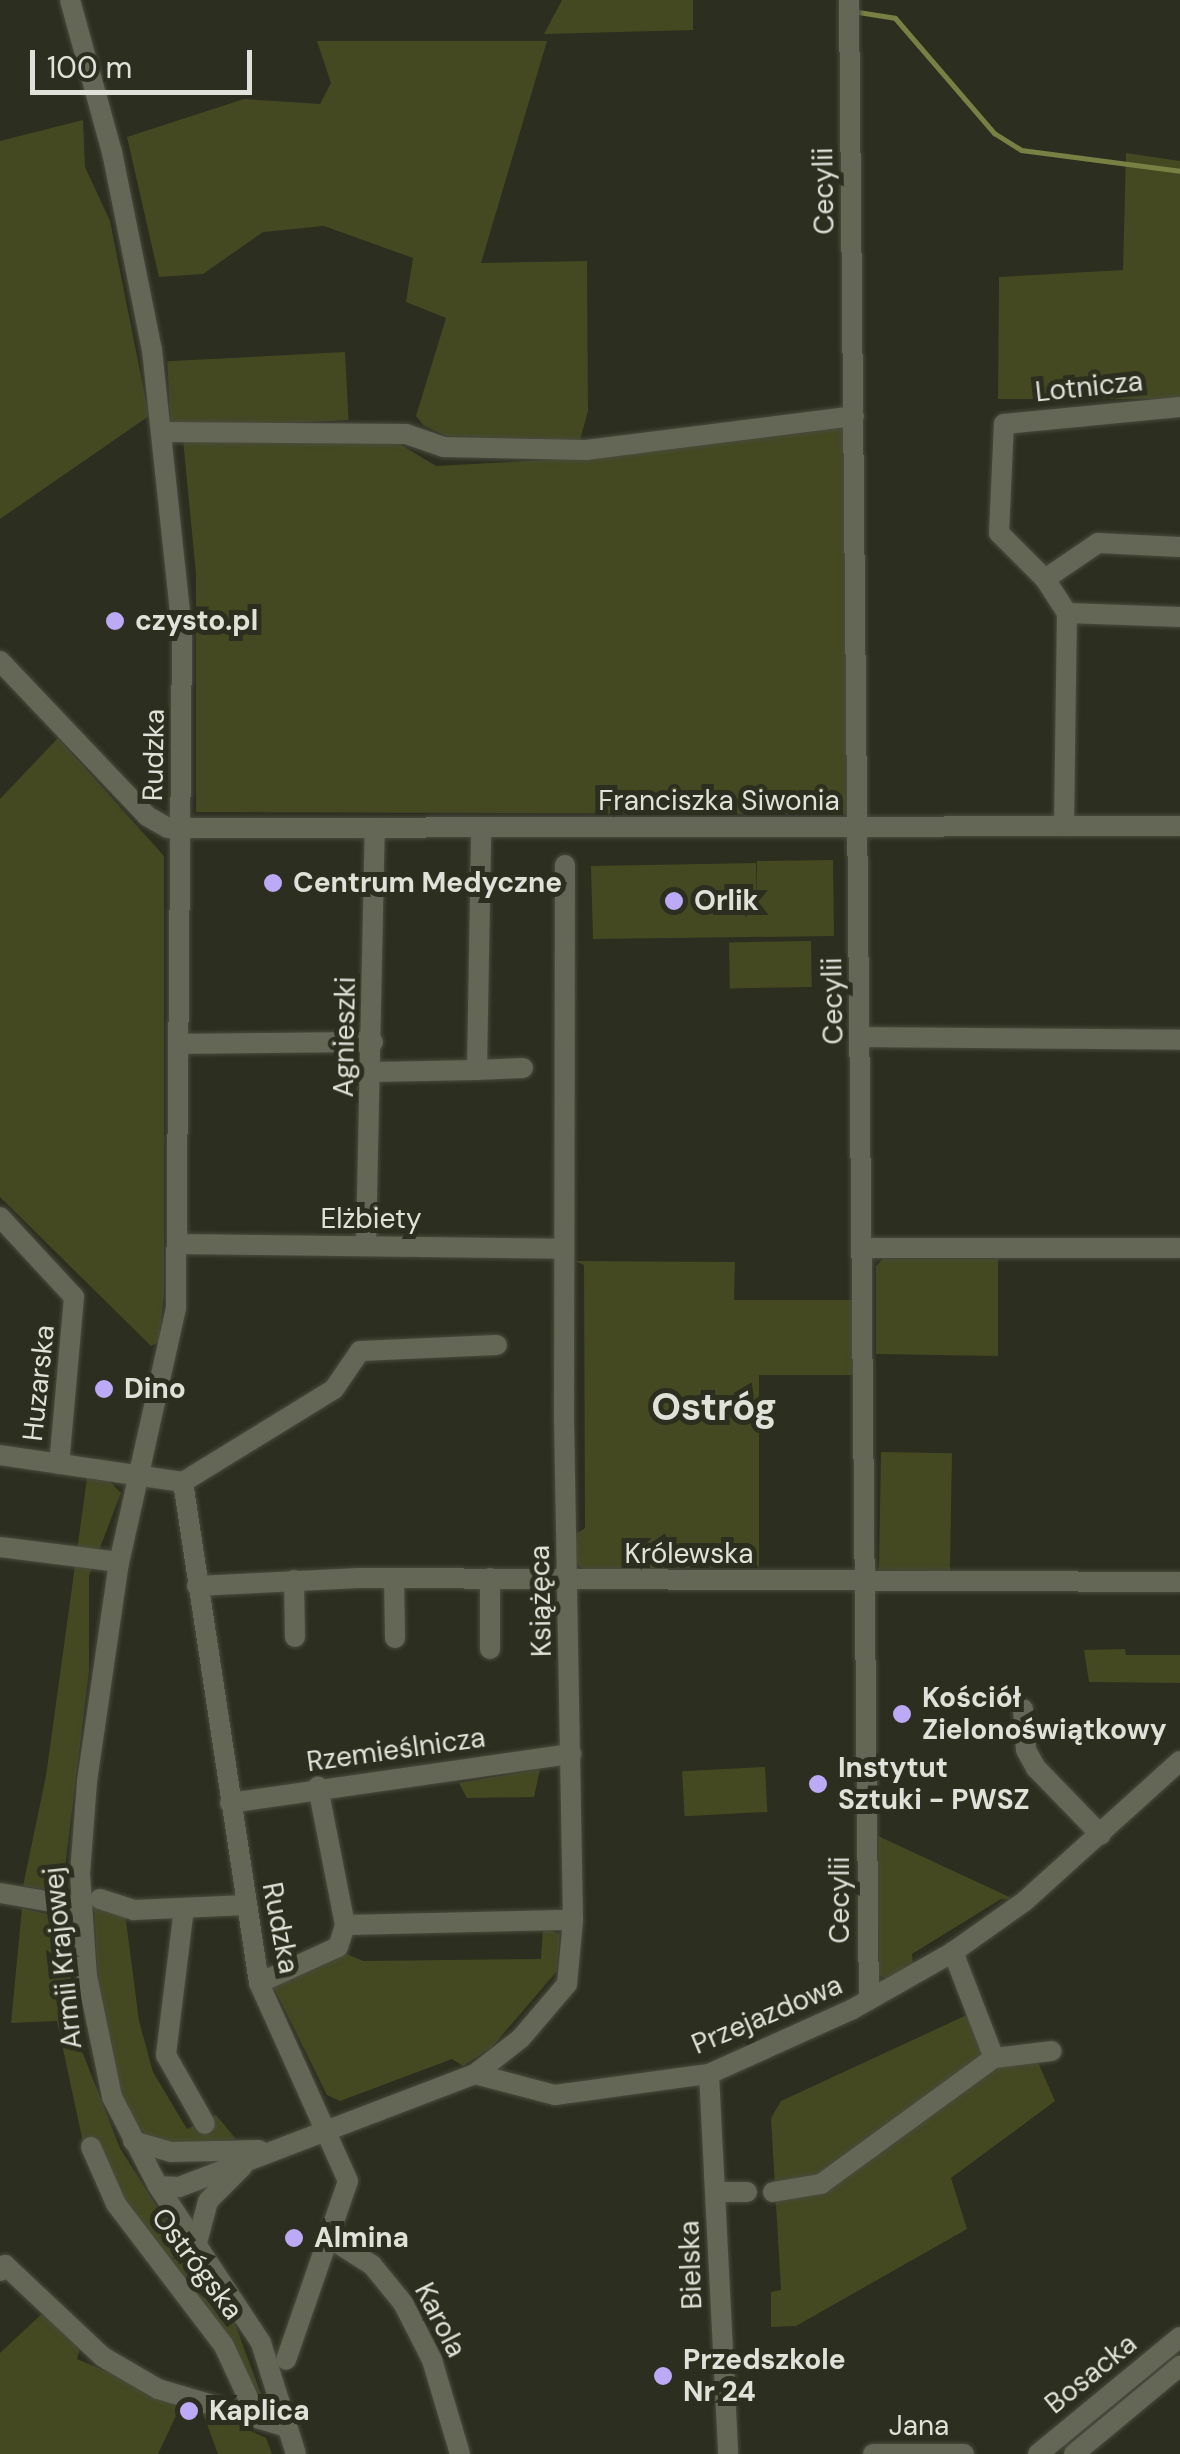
<!DOCTYPE html>
<html>
<head>
<meta charset="utf-8">
<style>
	body { margin:0 }
	#map { position:relative; width:1180px; height:2454px; overflow:hidden; background:#2c2e1f; font-family:"DM Sans",sans-serif }
	div>[style] { position:absolute }
	.green>* { inset:0; background:#444922; transform-origin:0 0 }
	.stream>* { height:5px; margin:-2.5px; padding:0 2.5px; transform-origin:2.5px; border-radius:2.5px; background:#788044 }
	.roads { filter:drop-shadow(0 0 2px #494b3e) drop-shadow(0 0 2px #494b3e) }
	.minor>* { height:20px; margin:-10px; padding:0 10px; transform-origin:10px; border-radius:10px; background:#646656 }
	.dots>* { width:28px; height:28px; translate:-50% -50%; box-sizing:border-box; border:5px solid #2c2e1f; border-radius:50% }
	span { translate:-50% -50%; white-space:nowrap; text-align:center; line-height:1.15; -webkit-text-stroke:10px #2c2e1f; paint-order:stroke }
	.street-label { font-size:28px; color:#e0e2d9 }
	.poi-label { font-size:28px; color:#e0e2d9; font-weight:700 }
	.left { translate:0 -50%; text-align:left }
	.district-label { font-size:38px; color:#e0e2d9; font-weight:700 }
	.scale { position:absolute; left:30px; top:50px; width:222px; height:45px; box-sizing:border-box; border:5px solid #e0e2d9; border-top:0; padding-left:12px; font-size:30px; line-height:35px; white-space:nowrap; color:#e0e2d9; -webkit-text-stroke:8px #2c2e1f; paint-order:stroke }
</style>
</head>
<body>
<div id="map">
	<div class="green">
		<i style="clip-path:polygon(562px 0,693px 0,693px 30px,544px 34px)"></i>
		<i style="clip-path:polygon(317px 41px,547px 41px,481px 263px,587px 261px,588px 411px,580px 440px,446px 436px,423px 425px,416px 416px,446px 318px,406px 302px,413px 258px,324px 226px,263px 232px,203px 274px,159px 277px,127px 137px,244px 99px,320px 104px,331px 83px)"></i>
		<i style="clip-path:polygon(83px 120px,85px 167px,110px 221px,149px 416px,0 519px,0 141px)"></i>
		<i style="clip-path:polygon(1126px 153px,1180px 161px,1180px 399px,998px 399px,999px 277px,1123px 270px)"></i>
		<i style="left:345px;top:352px;width:68px;height:178px;rotate:87deg"></i>
		<i style="clip-path:polygon(844px 428px,849px 814px,196px 812px,196px 574px,183px 439px,393px 440px,436px 466px,618px 456px)"></i>
		<i style="clip-path:polygon(58px 738px,164px 856px,164px 1294px,159px 1342px,151px 1346px,0 1197px,0 799px)"></i>
		<i style="clip-path:polygon(833px 860px,834px 936px,593px 939px,591px 866px,756px 863px,757px 908px,757px 861px)"></i>
		<i style="left:811px;top:941px;width:46px;height:82px;rotate:89deg"></i>
		<i style="clip-path:polygon(883px 1259px,998px 1259px,998px 1356px,876px 1354px,876px 1266px)"></i>
		<i style="clip-path:polygon(575px 1261px,735px 1262px,734px 1300px,854px 1300px,854px 1375px,759px 1375px,759px 1566px,587px 1571px,576px 1564px,575px 1535px,585px 1528px,584px 1265px)"></i>
		<i style="left:881px;top:1452px;width:71px;height:118px;rotate:1deg"></i>
		<i style="clip-path:polygon(87px 1478px,110px 1482px,121px 1493px,89px 1576px,89px 1671px,63px 1884px,55px 1891px,23px 1886px,46px 1776px)"></i>
		<i style="clip-path:polygon(1125px 1649px,1126px 1655px,1180px 1655px,1180px 1683px,1089px 1682px,1084px 1650px)"></i>
		<i style="left:765px;top:1767px;width:45px;height:83px;rotate:87deg"></i>
		<i style="clip-path:polygon(540px 1769px,534px 1797px,467px 1798px,459px 1783px)"></i>
		<i style="clip-path:polygon(878px 1836px,1016px 1900px,1001px 1899px,912px 1954px,913px 1965px,886px 1979px,879px 1975px)"></i>
		<i style="clip-path:polygon(94px 1907px,125px 1913px,139px 2021px,153px 2072px,187px 2129px,216px 2115px,236px 2139px,168px 2145px,150px 2140px,133px 2120px,119px 2092px,99px 2001px)"></i>
		<i style="clip-path:polygon(22px 1908px,63px 1918px,80px 2046px,120px 2148px,177px 2239px,195px 2291px,233px 2318px,265px 2405px,84px 2147px,57px 2021px,11px 2023px)"></i>
		<i style="clip-path:polygon(543px 1928px,560px 1934px,557px 1971px,492px 2047px,463px 2066px,452px 2059px,340px 2101px,327px 2095px,273px 1986px,342px 1952px,363px 1961px,541px 1959px)"></i>
		<i style="clip-path:polygon(969px 2014px,983px 2050px,1036px 2058px,1055px 2101px,951px 2178px,967px 2229px,796px 2326px,771px 2327px,771px 2292px,781px 2290px,771px 2118px,781px 2101px)"></i>
		<i style="clip-path:polygon(46px 2310px,81px 2344px,77px 2359px,182px 2403px,158px 2454px,0 2454px,0 2353px)"></i>
		<i style="clip-path:polygon(201px 2408px,266px 2438px,272px 2454px,218px 2454px)"></i>
	</div>
	<div class="stream">
		<i style="left:858px;top:12px;width:37px;rotate:9deg"></i>
		<i style="left:895px;top:18px;width:152px;rotate:49.3deg"></i>
		<i style="left:994px;top:133px;width:32px;rotate:32deg"></i>
		<i style="left:1021px;top:150px;width:160px;rotate:7.5deg"></i>
	</div>
	<div class="roads">
		<div class="minor">
			<i style="left:70px;top:0;width:158px;rotate:74.6deg"></i>
			<i style="left:112px;top:152px;width:202px;rotate:78.6deg"></i>
			<i style="left:152px;top:350px;width:283px;rotate:83.9deg"></i>
			<i style="left:182px;top:631px;width:677px;rotate:90.51deg"></i>
			<i style="left:176px;top:1308px;width:260px;rotate:102.6deg"></i>
			<i style="left:119px;top:1562px;width:222px;rotate:98.3deg"></i>
			<i style="left:87px;top:1782px;width:92px;rotate:94.4deg"></i>
			<i style="left:80px;top:1874px;width:102px;rotate:86.1deg"></i>
			<i style="left:87px;top:1976px;width:124px;rotate:78.3deg"></i>
			<i style="left:112px;top:2097px;width:100px;rotate:62.7deg"></i>
			<i style="left:158px;top:2186px;width:188px;rotate:56.7deg"></i>
			<i style="left:261px;top:2343px;width:116px;rotate:72.5deg"></i>
			<i style="left:849px;top:0;width:2000px;rotate:89.43deg"></i>
			<i style="left:164px;top:432px;width:242px;rotate:0.5deg"></i>
			<i style="left:406px;top:434px;width:40px;rotate:18.9deg"></i>
			<i style="left:444px;top:447px;width:142px;rotate:1.2deg"></i>
			<i style="left:586px;top:450px;width:270px;rotate:-7.2deg"></i>
			<i style="left:1045px;top:579px;width:64px;rotate:-34.2deg"></i>
			<i style="left:1098px;top:543px;width:82px;rotate:2.8deg"></i>
			<i style="left:1067px;top:613px;width:113px;rotate:2deg"></i>
			<i style="left:0;top:661px;width:214px;rotate:46.5deg"></i>
			<i style="left:147px;top:816px;width:24px;rotate:30deg"></i>
			<i style="left:168px;top:828px;width:1012px;rotate:-0.11deg"></i>
			<i style="left:1064px;top:825px;width:212px;rotate:-89.2deg"></i>
			<i style="left:1067px;top:613px;width:40px;rotate:-122.9deg"></i>
			<i style="left:1045px;top:579px;width:65px;rotate:-135deg"></i>
			<i style="left:999px;top:533px;width:109px;rotate:-87.4deg"></i>
			<i style="left:1004px;top:424px;width:177px;rotate:-5.5deg"></i>
			<i style="left:861px;top:1037px;width:319px;rotate:0.5deg"></i>
			<i style="left:179px;top:1044px;width:194px;rotate:-0.6deg"></i>
			<i style="left:477px;top:1070px;width:46px;rotate:-2.5deg"></i>
			<i style="left:372px;top:1072px;width:105px;rotate:-1.1deg"></i>
			<i style="left:477px;top:1070px;width:240px;rotate:-89deg"></i>
			<i style="left:0;top:1217px;width:109px;rotate:47.2deg"></i>
			<i style="left:74px;top:1297px;width:168px;rotate:95.1deg"></i>
			<i style="left:177px;top:1244px;width:387px;rotate:0.7deg"></i>
			<i style="left:366px;top:1245px;width:416px;rotate:-88.8deg"></i>
			<i style="left:862px;top:1248px;width:318px"></i>
			<i style="left:0;top:1455px;width:185px;rotate:8.4deg"></i>
			<i style="left:183px;top:1482px;width:507px;rotate:81.37deg"></i>
			<i style="left:259px;top:1983px;width:217px;rotate:65.8deg"></i>
			<i style="left:348px;top:2181px;width:189px;rotate:109.1deg"></i>
			<i style="left:183px;top:1482px;width:177px;rotate:-31.6deg"></i>
			<i style="left:334px;top:1389px;width:46px;rotate:-55.6deg"></i>
			<i style="left:360px;top:1351px;width:137px;rotate:-2.5deg"></i>
			<i style="left:0;top:1547px;width:120px;rotate:7.2deg"></i>
			<i style="left:394px;top:1578px;width:60px;rotate:89deg"></i>
			<i style="left:490px;top:1578px;width:71px;rotate:90deg"></i>
			<i style="left:294px;top:1580px;width:57px;rotate:89deg"></i>
			<i style="left:197px;top:1586px;width:162px;rotate:-2.8deg"></i>
			<i style="left:359px;top:1578px;width:821px;rotate:0.28deg"></i>
			<i style="left:1023px;top:1709px;width:41px;rotate:85.8deg"></i>
			<i style="left:1026px;top:1750px;width:21px;rotate:61deg"></i>
			<i style="left:1036px;top:1768px;width:93px;rotate:45.9deg"></i>
			<i style="left:230px;top:1803px;width:345px;rotate:-8.2deg"></i>
			<i style="left:0;top:1893px;width:82px;rotate:9.8deg"></i>
			<i style="left:100px;top:1899px;width:36px;rotate:18deg"></i>
			<i style="left:134px;top:1910px;width:112px;rotate:-2.6deg"></i>
			<i style="left:184px;top:1908px;width:148px;rotate:97deg"></i>
			<i style="left:166px;top:2055px;width:79px;rotate:60.5deg"></i>
			<i style="left:345px;top:1925px;width:228px;rotate:-1.3deg"></i>
			<i style="left:259px;top:1983px;width:87px;rotate:-24.5deg"></i>
			<i style="left:338px;top:1947px;width:23px;rotate:-72deg"></i>
			<i style="left:345px;top:1925px;width:141px;rotate:-101.1deg"></i>
			<i style="left:994px;top:2058px;width:58px;rotate:-6.9deg"></i>
			<i style="left:475px;top:2074px;width:83px;rotate:14.7deg"></i>
			<i style="left:555px;top:2095px;width:155px;rotate:-7.8deg"></i>
			<i style="left:709px;top:2074px;width:156px;rotate:-24.3deg"></i>
			<i style="left:851px;top:2010px;width:117px;rotate:-29.6deg"></i>
			<i style="left:953px;top:1952px;width:88px;rotate:-35.3deg"></i>
			<i style="left:1025px;top:1901px;width:209px;rotate:-42.1deg"></i>
			<i style="left:709px;top:2074px;width:380px;rotate:87.1deg"></i>
			<i style="left:133px;top:2141px;width:40px;rotate:16deg"></i>
			<i style="left:171px;top:2152px;width:88px;rotate:-1.3deg"></i>
			<i style="left:91px;top:2147px;width:62px;rotate:66.3deg"></i>
			<i style="left:116px;top:2204px;width:178px;rotate:52.7deg"></i>
			<i style="left:224px;top:2346px;width:76px;rotate:65.1deg"></i>
			<i style="left:158px;top:2186px;width:21px;rotate:3deg"></i>
			<i style="left:179px;top:2187px;width:317px;rotate:-20.9deg"></i>
			<i style="left:475px;top:2074px;width:58px;rotate:-38deg"></i>
			<i style="left:521px;top:2038px;width:71px;rotate:-49.6deg"></i>
			<i style="left:567px;top:1984px;width:64px;rotate:-84.6deg"></i>
			<i style="left:573px;top:1920px;width:502px;rotate:-91.03deg"></i>
			<i style="left:564px;top:1418px;width:553px;rotate:-89.9deg"></i>
			<i style="left:716px;top:2192px;width:31px"></i>
			<i style="left:773px;top:2192px;width:49px;rotate:-9.5deg"></i>
			<i style="left:821px;top:2184px;width:214px;rotate:-36.1deg"></i>
			<i style="left:994px;top:2058px;width:114px;rotate:-111.1deg"></i>
			<i style="left:331px;top:2239px;width:49px;rotate:32.4deg"></i>
			<i style="left:372px;top:2265px;width:49px;rotate:50.8deg"></i>
			<i style="left:403px;top:2303px;width:64px;rotate:63deg"></i>
			<i style="left:432px;top:2360px;width:98px;rotate:73.4deg"></i>
			<i style="left:197px;top:2243px;width:43px;rotate:-75.3deg"></i>
			<i style="left:208px;top:2201px;width:49px;rotate:-45deg"></i>
			<i style="left:0;top:2271px;width:8px;rotate:-50deg"></i>
			<i style="left:5px;top:2265px;width:134px;rotate:43.2deg"></i>
			<i style="left:103px;top:2357px;width:64px;rotate:30.2deg"></i>
			<i style="left:158px;top:2389px;width:134px;rotate:16.4deg"></i>
			<i style="left:873px;top:2454px;width:91px"></i>
			<i style="left:1038px;top:2454px;width:184px;rotate:-39.5deg"></i>
			<i style="left:1074px;top:2454px;width:138px;rotate:-39.7deg"></i>
		</div>
	</div>
	<div class="dots">
		<i style="left:115px;top:621px;background:#bcaaf6"></i>
		<i style="left:273px;top:883px;background:#bcaaf6"></i>
		<i style="left:674px;top:901px;background:#bcaaf6"></i>
		<i style="left:104px;top:1389px;background:#bcaaf6"></i>
		<i style="left:902px;top:1714px;background:#bcaaf6"></i>
		<i style="left:818px;top:1784px;background:#bcaaf6"></i>
		<i style="left:294px;top:2238px;background:#bcaaf6"></i>
		<i style="left:663px;top:2376px;background:#bcaaf6"></i>
		<i style="left:189px;top:2411px;background:#bcaaf6"></i>
	</div>
	<div class="street-label">
		<span style="left:824px;top:191px;rotate:-91deg">Cecylii</span>
		<span style="left:1089px;top:387px;rotate:-6deg">Lotnicza</span>
		<span style="left:154px;top:755px;rotate:-89deg">Rudzka</span>
		<span style="left:719px;top:801px">Franciszka Siwonia</span>
		<span style="left:833px;top:1001px;rotate:-91deg">Cecylii</span>
		<span style="left:345px;top:1037px;rotate:-89deg">Agnieszki</span>
		<span style="left:371px;top:1219px">Elżbiety</span>
		<span style="left:39px;top:1383px;rotate:-84deg">Huzarska</span>
		<span style="left:689px;top:1554px">Królewska</span>
		<span style="left:541px;top:1601px;rotate:-91deg">Książęca</span>
		<span style="left:396px;top:1750px;rotate:-8deg">Rzemieślnicza</span>
		<span style="left:840px;top:1900px;rotate:-90deg">Cecylii</span>
		<span style="left:280px;top:1928px;rotate:79deg">Rudzka</span>
		<span style="left:63px;top:1958px;rotate:-96deg">Armii Krajowej</span>
		<span style="left:767px;top:2015px;rotate:-23deg">Przejazdowa</span>
		<span style="left:197px;top:2264px;rotate:53deg">Ostrógska</span>
		<span style="left:691px;top:2265px;rotate:-92deg">Bielska</span>
		<span style="left:440px;top:2320px;rotate:63deg">Karola</span>
		<span style="left:1091px;top:2374px;rotate:-39deg">Bosacka</span>
		<span style="left:919px;top:2426px">Jana</span>
	</div>
	<div class="poi-label">
		<span class="left" style="left:135px;top:621px">czysto.pl</span>
		<span class="left" style="left:293px;top:883px">Centrum Medyczne</span>
		<span class="left" style="left:694px;top:901px">Orlik</span>
		<span class="left" style="left:124px;top:1389px">Dino</span>
		<span class="left" style="left:922px;top:1714px">Kościół<br>Zielonoświątkowy</span>
		<span class="left" style="left:838px;top:1784px">Instytut<br>Sztuki - PWSZ</span>
		<span class="left" style="left:314px;top:2238px">Almina</span>
		<span class="left" style="left:683px;top:2376px">Przedszkole<br>Nr 24</span>
		<span class="left" style="left:209px;top:2411px">Kaplica</span>
	</div>
	<div class="district-label">
		<span style="left:714px;top:1408px">Ostróg</span>
	</div>
	<div class="scale">100 m</div>
</div>
</body>
</html>
